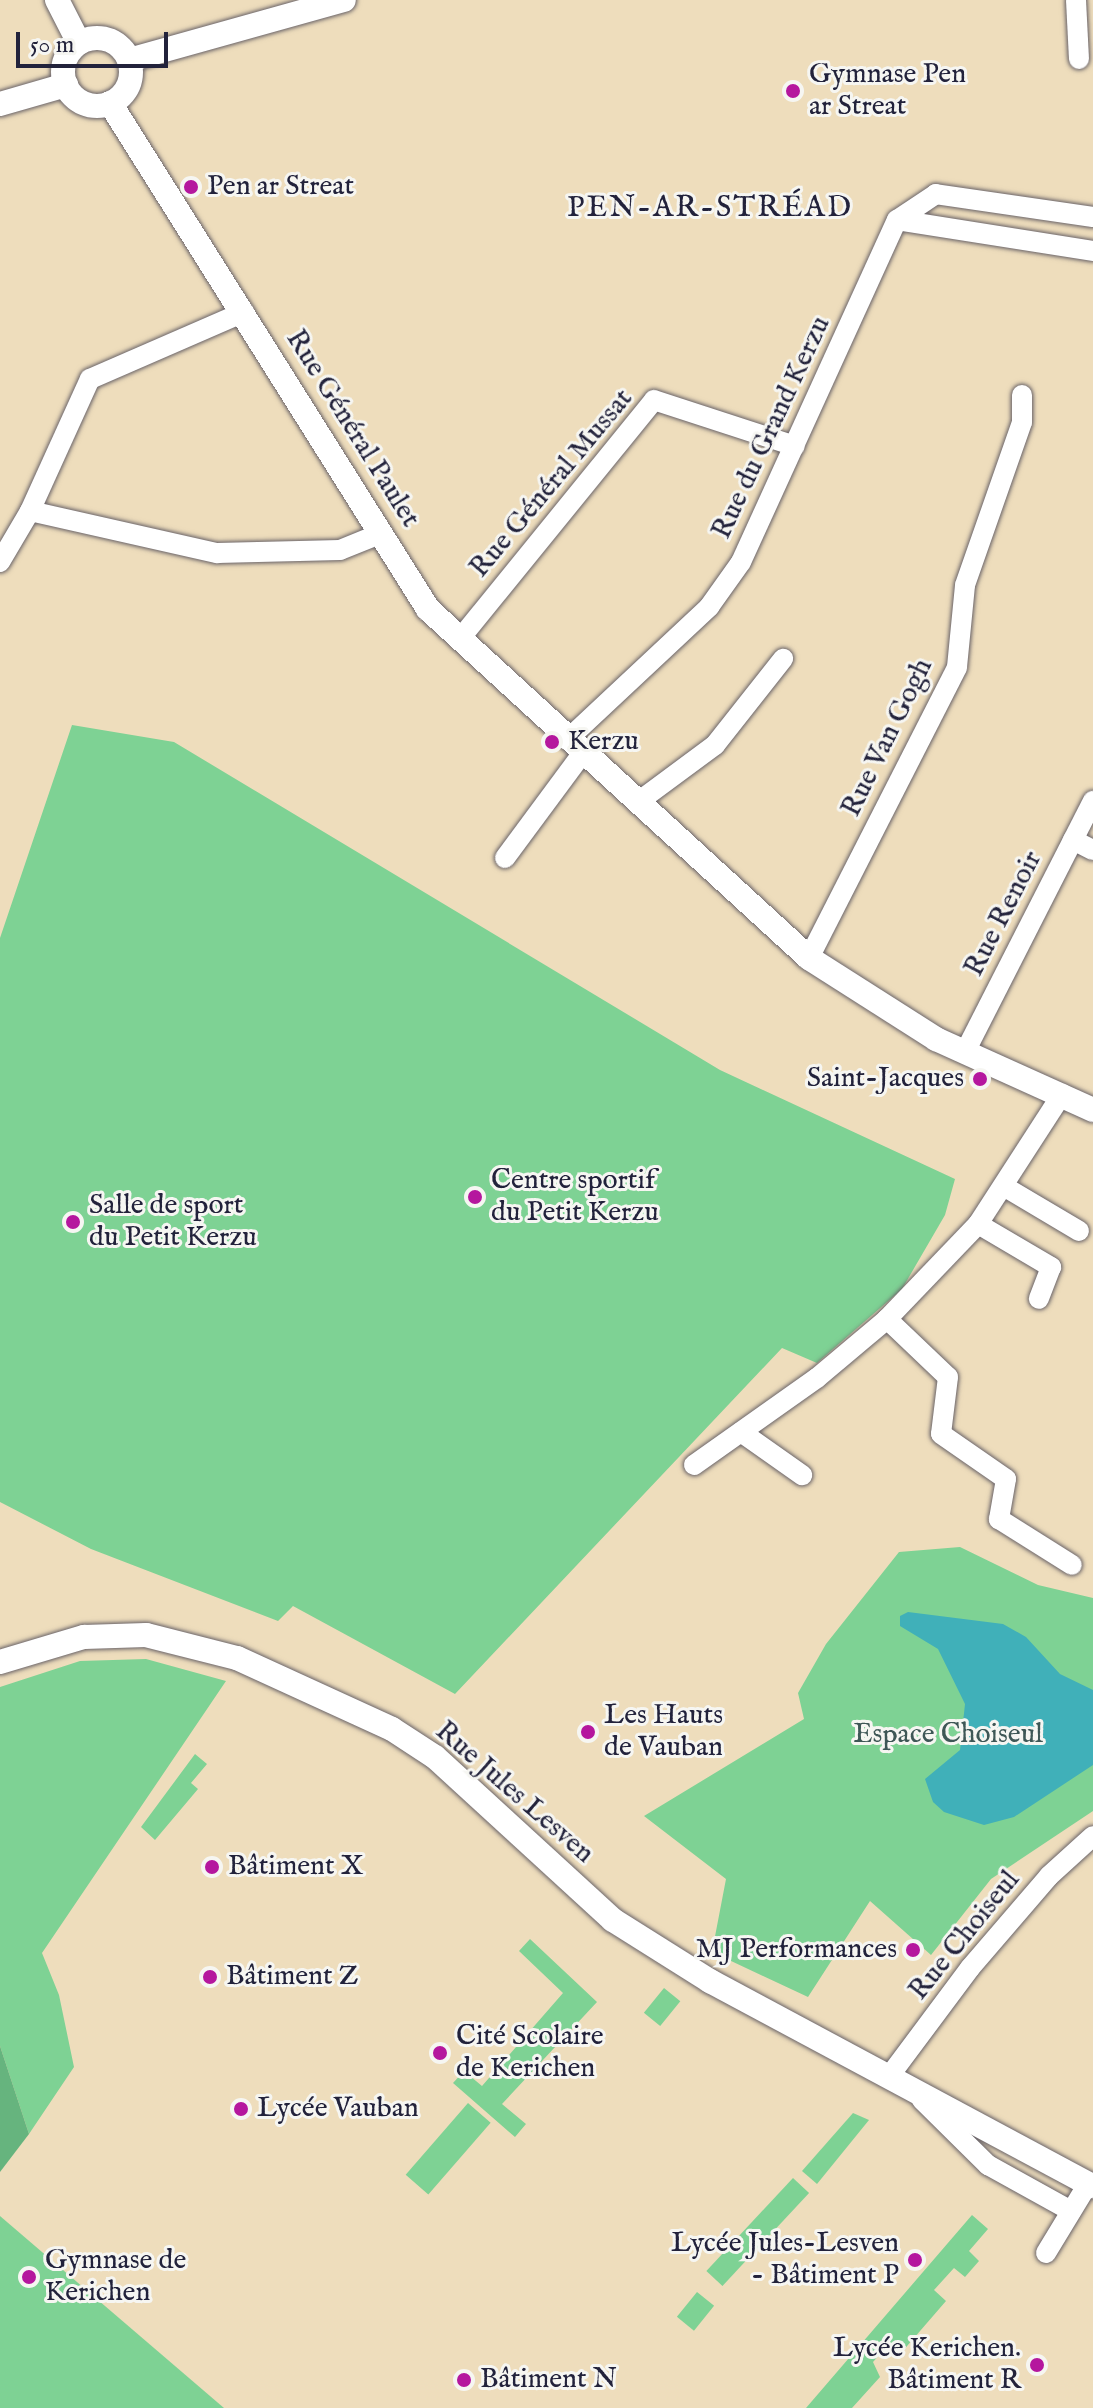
<!DOCTYPE html>
<html>
<head>
<meta charset="utf-8">
<style>
	body { margin:0 }
	#map { position:relative; width:1093px; height:2408px; overflow:hidden; background:#eeddbc; font-family:"IM FELL English",serif }
	div>[style] { position:absolute }
	.green>* { inset:0; background:#7ed294; transform-origin:0 0 }
	.forest>* { inset:0; background:#66b47e }
	.water>* { inset:0; background:#40b0b9 }
	.roads { filter:drop-shadow(0 0 2px #696368) drop-shadow(0 0 2px #696368) }
	.minor>* { height:20px; margin:-10px; padding:0 10px; transform-origin:10px; border-radius:10px; background:#fff }
	.tertiary>* { height:24px; margin:-12px; padding:0 12px; transform-origin:12px; border-radius:12px; background:#fff }
	.tertiary>.ring { margin:-12px; padding:0; box-sizing:content-box; background:none; border:24px solid #fff; border-radius:50% }
	.dots>* { width:22px; height:22px; translate:-50% -50%; box-sizing:border-box; border:4px solid #f6f6f2; border-radius:50% }
	span { translate:-50% -50%; white-space:nowrap; text-align:center; line-height:1.15; -webkit-text-stroke:6px #f6f6f2; paint-order:stroke }
	.poi-label { font-size:28px; color:#22223b }
	.left { translate:0 -50%; text-align:left }
	.right { translate:-100% -50%; text-align:right }
	.street-label { font-size:28px; color:#22223b }
	.park-label { font-size:28px; color:#3e5756 }
	.neighbourhood-label { font-size:30px; color:#22223b; letter-spacing:2px }
	.scale { position:absolute; left:16px; top:32px; width:152px; height:36px; box-sizing:border-box; border:4px solid #22223b; border-top:0; padding-left:10px; font-size:24px; line-height:28px; white-space:nowrap; color:#22223b; -webkit-text-stroke:6px #f6f6f2; paint-order:stroke }
</style>
</head>
<body>
<div id="map">
	<div class="green">
		<i style="clip-path:polygon(72px 725px,174px 742px,720px 1070px,955px 1179px,945px 1215px,902px 1289px,817px 1363px,782px 1348px,455px 1694px,293px 1606px,278px 1621px,91px 1549px,0 1502px,0 938px)"></i>
		<i style="clip-path:polygon(960px 1547px,1038px 1585px,1093px 1598px,1093px 1811px,991px 1879px,931px 1955px,870px 1901px,808px 1997px,712px 1952px,726px 1879px,644px 1816px,804px 1719px,798px 1693px,826px 1644px,899px 1552px)"></i>
		<i style="clip-path:polygon(146px 1659px,226px 1681px,42px 1953px,59px 1995px,74px 2067px,29px 2134px,0 2046px,0 1687px,80px 1661px)"></i>
		<i style="clip-path:polygon(195px 1754px,207px 1764px,191px 1783px,198px 1789px,155px 1840px,141px 1827px)"></i>
		<i style="clip-path:polygon(530px 1939px,597px 2002px,502px 2104px,526px 2124px,515px 2137px,453px 2083px,464px 2071px,482px 2086px,563px 1993px,519px 1951px)"></i>
		<i style="left:664px;top:1988px;width:21px;height:32px;rotate:39deg"></i>
		<i style="left:468px;top:2103px;width:30px;height:95px;rotate:41deg"></i>
		<i style="clip-path:polygon(853px 2113px,869px 2120px,817px 2184px,802px 2171px)"></i>
		<i style="left:793px;top:2178px;width:22px;height:127px;rotate:43deg"></i>
		<i style="clip-path:polygon(972px 2215px,988px 2229px,969px 2251px,979px 2261px,965px 2277px,954px 2268px,934px 2290px,946px 2301px,901px 2353px,890px 2343px,873px 2362px,880px 2377px,852px 2408px,806px 2408px)"></i>
		<i style="clip-path:polygon(0 2216px,224px 2408px,0 2408px)"></i>
		<i style="left:697px;top:2292px;width:22px;height:32px;rotate:39deg"></i>
	</div>
	<div class="forest">
		<i style="clip-path:polygon(0 2046px,29px 2134px,0 2172px)"></i>
	</div>
	<div class="water">
		<i style="clip-path:polygon(908px 1612px,1003px 1624px,1026px 1637px,1060px 1674px,1093px 1690px,1093px 1765px,1014px 1817px,984px 1825px,944px 1812px,933px 1802px,925px 1779px,960px 1750px,965px 1704px,938px 1649px,900px 1626px,900px 1616px)"></i>
	</div>
	<div class="roads">
		<div class="minor">
			<i style="left:1076px;top:0;width:59px;rotate:87.1deg"></i>
			<i style="left:1093px;top:217px;width:159px;rotate:-171.7deg"></i>
			<i style="left:936px;top:194px;width:47px;rotate:146.3deg"></i>
			<i style="left:897px;top:220px;width:198px;rotate:9deg"></i>
			<i style="left:30px;top:511px;width:192px;rotate:12.7deg"></i>
			<i style="left:217px;top:553px;width:123px;rotate:-1.4deg"></i>
			<i style="left:340px;top:550px;width:45px;rotate:-22deg"></i>
			<i style="left:0;top:562px;width:59px;rotate:-59.5deg"></i>
			<i style="left:30px;top:511px;width:145px;rotate:-65.6deg"></i>
			<i style="left:90px;top:379px;width:168px;rotate:-23.5deg"></i>
			<i style="left:459px;top:640px;width:309px;rotate:-50.9deg"></i>
			<i style="left:654px;top:400px;width:148px;rotate:18.1deg"></i>
			<i style="left:567px;top:740px;width:195px;rotate:-43.1deg"></i>
			<i style="left:709px;top:607px;width:55px;rotate:-54.6deg"></i>
			<i style="left:741px;top:562px;width:376px;rotate:-65.5deg"></i>
			<i style="left:638px;top:802px;width:96px;rotate:-36.5deg"></i>
			<i style="left:715px;top:745px;width:110px;rotate:-51.7deg"></i>
			<i style="left:1073px;top:840px;width:22px;rotate:27deg"></i>
			<i style="left:505px;top:858px;width:129px;rotate:-53.5deg"></i>
			<i style="left:809px;top:958px;width:326px;rotate:-63deg"></i>
			<i style="left:957px;top:667px;width:82px;rotate:-84.4deg"></i>
			<i style="left:965px;top:585px;width:173px;rotate:-70.7deg"></i>
			<i style="left:1022px;top:422px;width:27px;rotate:-90deg"></i>
			<i style="left:965px;top:1052px;width:282px;rotate:-63deg"></i>
			<i style="left:1005px;top:1187px;width:86px;rotate:30.7deg"></i>
			<i style="left:978px;top:1224px;width:85px;rotate:30.5deg"></i>
			<i style="left:1051px;top:1267px;width:34px;rotate:111deg"></i>
			<i style="left:887px;top:1319px;width:84px;rotate:43.6deg"></i>
			<i style="left:948px;top:1377px;width:57px;rotate:97deg"></i>
			<i style="left:941px;top:1434px;width:79px;rotate:34.7deg"></i>
			<i style="left:1006px;top:1479px;width:41px;rotate:99.9deg"></i>
			<i style="left:999px;top:1519px;width:86px;rotate:32.2deg"></i>
			<i style="left:741px;top:1432px;width:75px;rotate:35.2deg"></i>
			<i style="left:694px;top:1465px;width:151px;rotate:-35.3deg"></i>
			<i style="left:817px;top:1378px;width:92px;rotate:-40.1deg"></i>
			<i style="left:887px;top:1319px;width:132px;rotate:-46.2deg"></i>
			<i style="left:978px;top:1224px;width:155px;rotate:-57.1deg"></i>
			<i style="left:888px;top:2078px;width:137px;rotate:-53.3deg"></i>
			<i style="left:970px;top:1968px;width:121px;rotate:-49.3deg"></i>
			<i style="left:1049px;top:1876px;width:59px;rotate:-42.3deg"></i>
			<i style="left:922px;top:2100px;width:93px;rotate:44.6deg"></i>
			<i style="left:988px;top:2165px;width:95px;rotate:29deg"></i>
			<i style="left:1046px;top:2253px;width:81px;rotate:-58.7deg"></i>
		</div>
		<div class="tertiary">
			<i style="left:57px;top:0;width:48px;rotate:62.9deg"></i>
			<i class="ring" style="left:63px;top:38px;width:44px;height:44px"></i>
			<i style="left:129px;top:60px;width:223px;rotate:-15.6deg"></i>
			<i style="left:110px;top:103px;width:598px;rotate:57.85deg"></i>
			<i style="left:428px;top:609px;width:517px;rotate:42.49deg"></i>
			<i style="left:809px;top:958px;width:151px;rotate:32.5deg"></i>
			<i style="left:936px;top:1039px;width:172px;rotate:24.3deg"></i>
			<i style="left:0;top:104px;width:69px;rotate:-16.1deg"></i>
			<i style="left:0;top:1662px;width:88px;rotate:-16.6deg"></i>
			<i style="left:84px;top:1637px;width:62px;rotate:-1.8deg"></i>
			<i style="left:146px;top:1635px;width:94px;rotate:14.2deg"></i>
			<i style="left:237px;top:1658px;width:170px;rotate:24.6deg"></i>
			<i style="left:392px;top:1729px;width:51px;rotate:33.1deg"></i>
			<i style="left:435px;top:1757px;width:241px;rotate:42.5deg"></i>
			<i style="left:613px;top:1920px;width:115px;rotate:32.2deg"></i>
			<i style="left:710px;top:1981px;width:434px;rotate:28.2deg"></i>
		</div>
	</div>
	<div class="dots">
		<i style="left:793px;top:91px;background:#b5179e"></i>
		<i style="left:191px;top:187px;background:#b5179e"></i>
		<i style="left:552px;top:742px;background:#b5179e"></i>
		<i style="left:980px;top:1079px;background:#b5179e"></i>
		<i style="left:475px;top:1197px;background:#b5179e"></i>
		<i style="left:73px;top:1222px;background:#b5179e"></i>
		<i style="left:588px;top:1732px;background:#b5179e"></i>
		<i style="left:212px;top:1867px;background:#b5179e"></i>
		<i style="left:913px;top:1950px;background:#b5179e"></i>
		<i style="left:210px;top:1977px;background:#b5179e"></i>
		<i style="left:440px;top:2053px;background:#b5179e"></i>
		<i style="left:241px;top:2109px;background:#b5179e"></i>
		<i style="left:915px;top:2260px;background:#b5179e"></i>
		<i style="left:29px;top:2277px;background:#b5179e"></i>
		<i style="left:1037px;top:2365px;background:#b5179e"></i>
		<i style="left:464px;top:2380px;background:#b5179e"></i>
	</div>
	<div class="poi-label">
		<span class="left" style="left:809px;top:91px">Gymnase Pen<br>ar Streat</span>
		<span class="left" style="left:207px;top:187px">Pen ar Streat</span>
		<span class="left" style="left:568px;top:742px">Kerzu</span>
		<span class="right" style="left:964px;top:1079px">Saint-Jacques</span>
		<span class="left" style="left:491px;top:1197px">Centre sportif<br>du Petit Kerzu</span>
		<span class="left" style="left:89px;top:1222px">Salle de sport<br>du Petit Kerzu</span>
		<span class="left" style="left:604px;top:1732px">Les Hauts<br>de Vauban</span>
		<span class="left" style="left:228px;top:1867px">Bâtiment X</span>
		<span class="right" style="left:897px;top:1950px">MJ Performances</span>
		<span class="left" style="left:226px;top:1977px">Bâtiment Z</span>
		<span class="left" style="left:456px;top:2053px">Cité Scolaire<br>de Kerichen</span>
		<span class="left" style="left:257px;top:2109px">Lycée Vauban</span>
		<span class="right" style="left:899px;top:2260px">Lycée Jules-Lesven<br>- Bâtiment P</span>
		<span class="left" style="left:45px;top:2277px">Gymnase de<br>Kerichen</span>
		<span class="right" style="left:1021px;top:2365px">Lycée Kerichen.<br>Bâtiment R</span>
		<span class="left" style="left:480px;top:2380px">Bâtiment N</span>
	</div>
	<div class="street-label">
		<span style="left:772px;top:428px;rotate:-65deg">Rue du Grand Kerzu</span>
		<span style="left:352px;top:429px;rotate:58deg">Rue Général Paulet</span>
		<span style="left:552px;top:484px;rotate:-50deg">Rue Général Mussat</span>
		<span style="left:888px;top:738px;rotate:-64deg">Rue Van Gogh</span>
		<span style="left:1004px;top:914px;rotate:-63deg">Rue Renoir</span>
		<span style="left:514px;top:1793px;rotate:41deg">Rue Jules Lesven</span>
		<span style="left:965px;top:1936px;rotate:-51deg">Rue Choiseul</span>
	</div>
	<div class="park-label">
		<span style="left:948px;top:1735px">Espace Choiseul</span>
	</div>
	<div class="neighbourhood-label">
		<span style="left:710px;top:208px">PEN-AR-STRÉAD</span>
	</div>
	<div class="scale">50 m</div>
</div>
</body>
</html>
